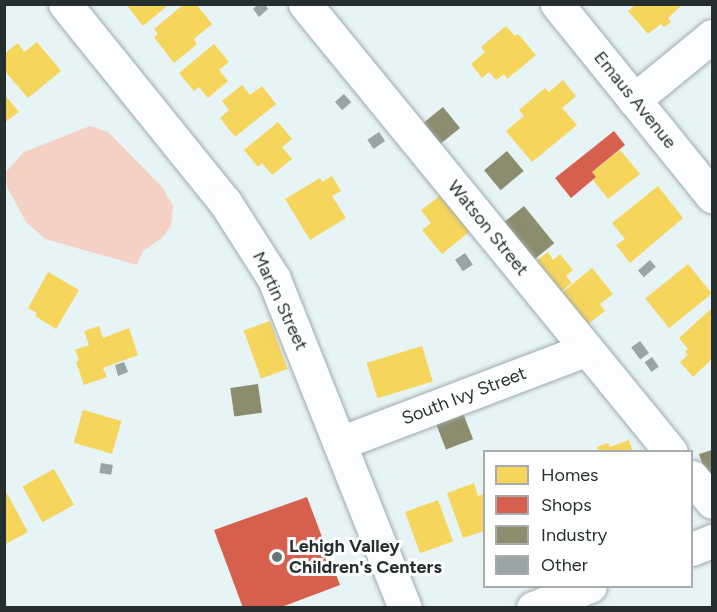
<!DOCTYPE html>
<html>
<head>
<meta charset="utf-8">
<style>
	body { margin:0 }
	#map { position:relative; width:717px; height:612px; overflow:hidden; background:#e7f4f5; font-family:Figtree,sans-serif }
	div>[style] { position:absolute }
	.water>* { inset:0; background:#f4d0c5 }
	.homes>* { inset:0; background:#f6d55c; transform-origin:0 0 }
	.shops>* { inset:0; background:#d6604d }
	.industry>* { inset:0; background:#8c8c6e; transform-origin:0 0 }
	.building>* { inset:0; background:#99a4a5; transform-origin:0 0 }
	.roads { filter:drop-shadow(0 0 2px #a0aaab) drop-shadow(0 0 2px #a0aaab) }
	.minor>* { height:33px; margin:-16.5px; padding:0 16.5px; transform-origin:16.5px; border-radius:16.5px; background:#fbfdfe }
	.major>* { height:33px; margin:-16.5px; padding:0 16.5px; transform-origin:16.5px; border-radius:16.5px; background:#fbfdfe }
	.dots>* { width:16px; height:16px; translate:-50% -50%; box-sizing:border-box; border:3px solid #fff; border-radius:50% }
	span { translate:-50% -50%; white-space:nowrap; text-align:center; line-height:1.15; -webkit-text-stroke:6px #fff; paint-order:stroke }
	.street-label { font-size:18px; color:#252f2f }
	.poi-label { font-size:18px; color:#252f2f; font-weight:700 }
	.left { translate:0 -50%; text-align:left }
	.frame { position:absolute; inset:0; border:6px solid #252f2f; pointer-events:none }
	.legend { position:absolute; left:483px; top:450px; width:210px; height:138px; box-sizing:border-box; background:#fff; border:2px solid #a8acac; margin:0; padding:8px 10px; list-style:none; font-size:18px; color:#252f2f }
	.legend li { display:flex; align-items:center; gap:12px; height:30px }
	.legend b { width:30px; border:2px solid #a8acac }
</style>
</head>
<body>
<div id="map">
	<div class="water">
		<i style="clip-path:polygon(90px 126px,108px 132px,162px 187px,173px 206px,171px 225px,163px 237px,143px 251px,137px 265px,45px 239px,26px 222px,7px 187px,6px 172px,24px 152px)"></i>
	</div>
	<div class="homes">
		<i style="clip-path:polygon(126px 4px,165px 4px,166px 7px,143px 26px)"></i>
		<i style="clip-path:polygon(184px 4px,196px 4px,212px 24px,194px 39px,197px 44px,174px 63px,154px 37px,158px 34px,154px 29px)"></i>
		<i style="clip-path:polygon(636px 4px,683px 4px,668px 18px,671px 22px,664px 27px,661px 24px,648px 34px,628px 11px)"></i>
		<i style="clip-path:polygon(506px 26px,515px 36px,518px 34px,536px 55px,507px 79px,504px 74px,496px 80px,489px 72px,482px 78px,471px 64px,485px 52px,481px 47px)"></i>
		<i style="clip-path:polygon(37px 42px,61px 71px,28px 98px,4px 70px,4px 54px,18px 43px,24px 52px)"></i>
		<i style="clip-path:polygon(214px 44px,229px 62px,219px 70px,228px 81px,208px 98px,199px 87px,194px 91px,179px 73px)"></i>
		<i style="clip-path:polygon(563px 80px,576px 96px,562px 108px,577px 125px,532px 162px,506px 131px,524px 116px,519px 110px,545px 88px,549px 92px)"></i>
		<i style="clip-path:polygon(242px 85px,250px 95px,262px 86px,276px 104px,235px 137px,220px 118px,229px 110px,222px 101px)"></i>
		<i style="clip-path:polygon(4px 94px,19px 112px,4px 123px)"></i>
		<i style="clip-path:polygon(278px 122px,292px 139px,282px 147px,292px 159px,272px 175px,262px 163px,258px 167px,244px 150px)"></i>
		<i style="clip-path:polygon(620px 150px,640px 174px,608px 199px,593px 180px,596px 177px,592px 172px)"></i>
		<i style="clip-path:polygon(332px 176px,341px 191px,332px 196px,346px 218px,310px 240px,285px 199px,320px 178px,322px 182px)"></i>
		<i style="clip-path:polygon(658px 186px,683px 218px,630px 263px,616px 245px,625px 239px,612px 223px)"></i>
		<i style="clip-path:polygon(445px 192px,473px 229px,442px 254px,422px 230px,431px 223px,421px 210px)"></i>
		<i style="clip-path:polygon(548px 252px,553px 260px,560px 254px,573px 270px,566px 276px,572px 283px,554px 297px,529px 266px)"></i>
		<i style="left:688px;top:264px;width:38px;height:55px;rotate:51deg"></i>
		<i style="clip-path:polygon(592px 268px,613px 294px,600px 304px,605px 311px,583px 328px,557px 297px)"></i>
		<i style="clip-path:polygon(48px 272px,79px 290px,56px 329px,35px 316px,37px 313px,28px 308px)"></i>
		<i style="clip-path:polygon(712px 308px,712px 359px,693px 377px,680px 362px,688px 355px,685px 352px,688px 349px,679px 338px)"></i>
		<i style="left:270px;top:321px;width:51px;height:28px;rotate:70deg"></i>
		<i style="clip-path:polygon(99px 326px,103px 338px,129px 328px,138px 355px,103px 368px,107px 377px,84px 385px,76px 362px,79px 360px,75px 350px,89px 345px,84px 331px)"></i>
		<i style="left:422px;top:346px;width:37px;height:58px;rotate:73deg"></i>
		<i style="left:83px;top:410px;width:40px;height:34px;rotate:16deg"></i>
		<i style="clip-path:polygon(629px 440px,633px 452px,599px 452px,597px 447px,608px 443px,610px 447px)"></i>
		<i style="left:54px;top:469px;width:41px;height:36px;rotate:61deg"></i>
		<i style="clip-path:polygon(474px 483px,478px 496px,484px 494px,484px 531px,463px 538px,447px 493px)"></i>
		<i style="clip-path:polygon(4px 488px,28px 532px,4px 545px)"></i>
		<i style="left:438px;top:500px;width:44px;height:35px;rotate:70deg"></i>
	</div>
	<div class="shops">
		<i style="clip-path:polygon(614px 131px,625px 145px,592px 172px,596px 177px,571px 198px,555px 178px)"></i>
		<i style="clip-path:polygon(307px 497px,340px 585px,279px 608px,243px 608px,214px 530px)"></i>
	</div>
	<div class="industry">
		<i style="left:443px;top:107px;width:27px;height:25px;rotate:51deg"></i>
		<i style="left:507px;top:151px;width:26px;height:30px;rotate:50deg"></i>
		<i style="left:524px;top:206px;width:48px;height:30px;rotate:51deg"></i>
		<i style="left:258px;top:384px;width:29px;height:28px;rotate:82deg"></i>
		<i style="left:463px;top:413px;width:28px;height:29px;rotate:69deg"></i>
		<i style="clip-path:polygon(712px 450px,712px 476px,707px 478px,699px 454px)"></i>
	</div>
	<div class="building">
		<i style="clip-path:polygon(258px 4px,265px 4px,268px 9px,259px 17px,253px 9px)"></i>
		<i style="left:344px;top:94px;width:11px;height:12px;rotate:49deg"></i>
		<i style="left:379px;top:132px;width:11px;height:14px;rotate:56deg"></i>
		<i style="left:465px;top:253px;width:14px;height:12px;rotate:56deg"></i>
		<i style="left:650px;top:260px;width:9px;height:16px;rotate:49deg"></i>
		<i style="left:640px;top:341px;width:15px;height:11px;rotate:53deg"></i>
		<i style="left:652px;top:357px;width:12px;height:9px;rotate:55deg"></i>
		<i style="clip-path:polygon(124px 362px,128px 372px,118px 376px,115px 365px)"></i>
		<i style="left:101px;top:463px;width:12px;height:10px;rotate:9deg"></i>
	</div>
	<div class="roads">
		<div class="minor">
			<i style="left:65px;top:4px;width:255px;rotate:51.1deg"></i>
			<i style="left:225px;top:202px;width:91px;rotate:57.5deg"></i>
			<i style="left:274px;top:279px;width:354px;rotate:68.3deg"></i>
			<i style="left:305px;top:4px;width:578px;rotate:50.75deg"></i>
			<i style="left:634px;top:100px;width:101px;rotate:-39.4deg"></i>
			<i style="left:340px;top:443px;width:264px;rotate:-20.8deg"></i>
			<i style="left:692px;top:477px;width:32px;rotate:51deg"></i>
			<i style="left:692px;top:549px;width:22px;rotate:-22deg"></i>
			<i style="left:533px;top:608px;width:61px;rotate:-21.1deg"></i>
		</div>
		<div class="major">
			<i style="left:557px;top:4px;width:247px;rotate:51.1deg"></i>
		</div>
	</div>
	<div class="dots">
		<i style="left:277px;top:557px;background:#697474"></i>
	</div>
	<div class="street-label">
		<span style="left:635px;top:100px;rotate:51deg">Emaus Avenue</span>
		<span style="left:488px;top:228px;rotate:51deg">Watson Street</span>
		<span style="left:280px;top:301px;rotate:65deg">Martin Street</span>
		<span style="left:464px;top:396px;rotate:-21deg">South Ivy Street</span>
	</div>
	<div class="poi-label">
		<span class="left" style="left:289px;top:557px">Lehigh Valley<br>Children's Centers</span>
	</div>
	<div class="frame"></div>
	<ul class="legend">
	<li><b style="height:16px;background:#f6d55c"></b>Homes</li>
	<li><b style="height:16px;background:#d6604d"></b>Shops</li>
	<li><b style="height:16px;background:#8c8c6e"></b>Industry</li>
	<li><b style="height:16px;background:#99a4a5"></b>Other</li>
	</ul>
</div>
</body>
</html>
